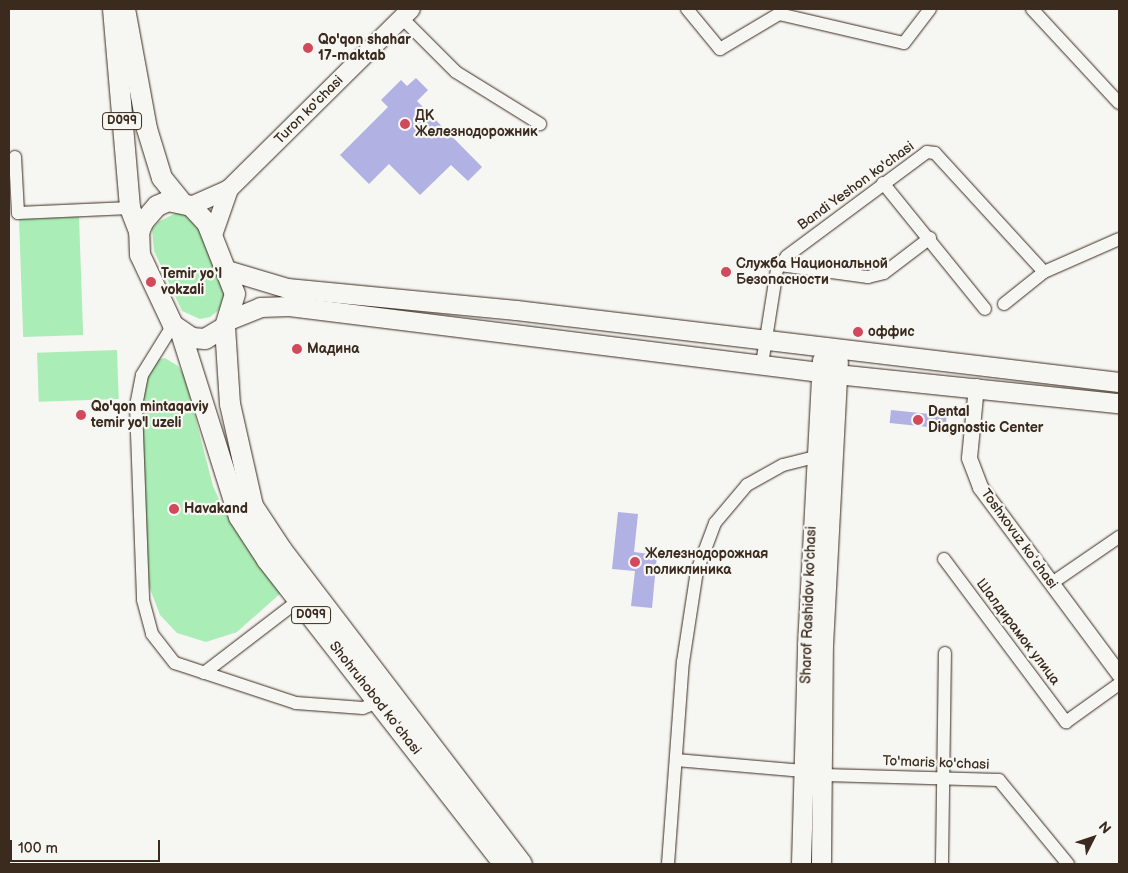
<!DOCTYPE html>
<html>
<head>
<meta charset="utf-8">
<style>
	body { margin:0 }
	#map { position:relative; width:1128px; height:873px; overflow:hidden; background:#f6f6f2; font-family:"Balsamiq Sans",sans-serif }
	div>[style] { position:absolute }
	.green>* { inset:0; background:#abedb7; transform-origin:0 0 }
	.building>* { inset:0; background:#b1b1e3; transform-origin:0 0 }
	.roads { filter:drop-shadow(0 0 1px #3b2a1e) drop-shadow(0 0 1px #3b2a1e) }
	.minor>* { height:12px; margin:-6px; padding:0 6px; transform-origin:6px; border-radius:6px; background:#f6f6f2 }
	.tertiary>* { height:15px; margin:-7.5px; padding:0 7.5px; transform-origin:7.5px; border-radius:7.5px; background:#f6f6f2 }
	.secondary>* { height:18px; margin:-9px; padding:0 9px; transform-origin:9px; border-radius:9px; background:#f6f6f2 }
	.primary>* { height:19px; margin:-9.5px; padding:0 9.5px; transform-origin:9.5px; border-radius:9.5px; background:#f6f6f2 }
	.trunk>* { height:20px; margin:-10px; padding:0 10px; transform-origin:10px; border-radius:10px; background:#f6f6f2 }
	.dots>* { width:14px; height:14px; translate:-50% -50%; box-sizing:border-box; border:2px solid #f6f6f2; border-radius:50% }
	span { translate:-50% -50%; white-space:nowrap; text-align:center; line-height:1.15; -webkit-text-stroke:4.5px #f6f6f2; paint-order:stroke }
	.shield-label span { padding:1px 4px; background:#f6f6f2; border:1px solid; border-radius:4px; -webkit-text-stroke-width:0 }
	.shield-label { font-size:12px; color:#3b2a1e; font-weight:700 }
	.poi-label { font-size:14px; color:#3b2a1e; font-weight:700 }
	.left { translate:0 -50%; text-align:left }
	.street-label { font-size:14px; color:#3b2a1e }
	.frame { position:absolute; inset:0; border:10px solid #3b2a1e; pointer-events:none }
	.north { position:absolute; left:1068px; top:813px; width:50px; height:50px; -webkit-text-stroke:4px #f6f6f2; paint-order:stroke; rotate:49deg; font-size:14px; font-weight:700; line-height:20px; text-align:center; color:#3b2a1e }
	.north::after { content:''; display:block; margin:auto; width:18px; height:22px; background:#3b2a1e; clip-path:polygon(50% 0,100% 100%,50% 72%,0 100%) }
	.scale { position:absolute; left:10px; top:840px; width:150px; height:22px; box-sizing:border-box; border:2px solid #3b2a1e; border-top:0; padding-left:6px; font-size:15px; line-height:18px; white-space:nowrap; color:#3b2a1e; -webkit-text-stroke:4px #f6f6f2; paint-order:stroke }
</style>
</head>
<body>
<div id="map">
	<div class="green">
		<i style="clip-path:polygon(176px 213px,185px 215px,201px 231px,225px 292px,219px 310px,210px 317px,200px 319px,182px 311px,154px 251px,152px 229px,158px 222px)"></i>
		<i style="left:79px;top:217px;width:118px;height:60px;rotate:88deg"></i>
		<i style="left:117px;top:350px;width:49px;height:80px;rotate:88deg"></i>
		<i style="clip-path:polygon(165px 358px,178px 366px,185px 377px,213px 486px,224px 510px,249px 551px,282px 592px,237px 632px,206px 642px,177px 633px,160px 615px,149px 586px,143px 543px,141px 396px,154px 360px)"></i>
	</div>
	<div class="building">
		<i style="clip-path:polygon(416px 78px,428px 90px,417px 101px,482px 167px,468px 181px,451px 165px,420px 195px,389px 164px,369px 184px,340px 155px,388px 107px,381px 100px,401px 80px,407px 86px)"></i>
		<i style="left:891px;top:410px;width:56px;height:13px;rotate:6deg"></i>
		<i style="clip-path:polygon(618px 512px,638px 514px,634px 552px,657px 555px,652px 608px,631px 606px,635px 571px,612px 569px)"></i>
	</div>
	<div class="roads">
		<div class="minor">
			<i style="left:687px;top:9px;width:52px;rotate:50.5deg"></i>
			<i style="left:720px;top:49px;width:69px;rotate:-30.7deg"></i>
			<i style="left:779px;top:14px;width:128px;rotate:13.1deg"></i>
			<i style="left:904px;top:43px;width:43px;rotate:-52.6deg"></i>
			<i style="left:1032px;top:9px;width:128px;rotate:47.2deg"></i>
			<i style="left:402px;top:18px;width:76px;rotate:45deg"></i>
			<i style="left:456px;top:72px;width:99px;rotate:31.8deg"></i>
			<i style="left:15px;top:157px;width:56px;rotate:86.9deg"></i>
			<i style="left:18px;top:213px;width:112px;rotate:-2.6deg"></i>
			<i style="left:883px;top:183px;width:162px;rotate:51deg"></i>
			<i style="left:780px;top:265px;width:89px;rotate:7.8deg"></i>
			<i style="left:868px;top:277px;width:16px;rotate:-14deg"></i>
			<i style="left:884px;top:273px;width:58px;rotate:-37.3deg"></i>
			<i style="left:1004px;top:304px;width:51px;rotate:-38.7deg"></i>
			<i style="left:173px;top:325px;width:59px;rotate:121.8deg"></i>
			<i style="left:142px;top:375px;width:32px;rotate:101deg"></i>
			<i style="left:136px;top:406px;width:194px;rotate:87.9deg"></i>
			<i style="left:143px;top:600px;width:35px;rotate:75deg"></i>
			<i style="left:152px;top:634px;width:37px;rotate:52deg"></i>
			<i style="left:175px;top:663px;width:127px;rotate:18.3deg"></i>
			<i style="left:296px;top:703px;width:67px;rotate:4.3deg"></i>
			<i style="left:363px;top:708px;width:16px;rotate:-22deg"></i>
			<i style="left:762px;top:364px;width:96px;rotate:-81deg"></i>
			<i style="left:777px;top:269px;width:16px;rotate:-52deg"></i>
			<i style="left:787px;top:256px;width:174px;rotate:-36.6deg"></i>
			<i style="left:927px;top:152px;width:8px;rotate:7deg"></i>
			<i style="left:935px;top:153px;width:161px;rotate:47.5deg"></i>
			<i style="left:1044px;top:272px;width:82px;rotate:-23.7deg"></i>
			<i style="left:944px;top:559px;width:204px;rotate:53.2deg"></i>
			<i style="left:1066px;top:722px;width:65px;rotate:-35.6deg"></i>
			<i style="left:1052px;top:583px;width:81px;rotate:-34.5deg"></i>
			<i style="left:204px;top:673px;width:125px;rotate:-37.5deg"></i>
			<i style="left:676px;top:760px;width:128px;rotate:4.9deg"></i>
			<i style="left:824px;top:775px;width:175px;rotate:1.6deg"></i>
			<i style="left:999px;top:780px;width:109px;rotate:50.6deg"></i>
			<i style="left:668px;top:864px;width:203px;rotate:-85.8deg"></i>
			<i style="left:683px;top:662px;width:92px;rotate:-81.3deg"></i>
			<i style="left:697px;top:571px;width:51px;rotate:-69.4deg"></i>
			<i style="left:715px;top:523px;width:50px;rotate:-49.9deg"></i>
			<i style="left:747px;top:485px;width:41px;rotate:-29.1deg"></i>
			<i style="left:783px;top:465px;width:34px;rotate:-14deg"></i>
			<i style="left:942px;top:864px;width:211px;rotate:-89.2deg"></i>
		</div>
		<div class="tertiary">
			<i style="left:976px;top:386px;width:72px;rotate:95.6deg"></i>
			<i style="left:969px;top:458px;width:31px;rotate:69deg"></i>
			<i style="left:980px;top:487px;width:233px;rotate:53.4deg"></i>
		</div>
		<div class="secondary">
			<i style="left:191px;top:206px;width:42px;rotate:-24.1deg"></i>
			<i style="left:229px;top:189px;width:256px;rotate:-44.7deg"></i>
			<i style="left:213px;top:235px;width:49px;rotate:-70.8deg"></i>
		</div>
		<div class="primary">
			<i style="left:227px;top:270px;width:63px;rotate:16.7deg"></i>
			<i style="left:287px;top:288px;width:230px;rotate:5.5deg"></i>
			<i style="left:516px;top:310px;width:607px;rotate:6.81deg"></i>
			<i style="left:231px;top:319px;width:31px;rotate:-22deg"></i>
			<i style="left:260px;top:307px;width:29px;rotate:-2deg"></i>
			<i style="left:289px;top:306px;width:551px;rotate:7.09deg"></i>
			<i style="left:836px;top:374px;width:284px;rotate:5.9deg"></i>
			<i style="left:801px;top:864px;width:219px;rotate:-88.4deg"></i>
			<i style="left:807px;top:645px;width:285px;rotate:-87deg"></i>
			<i style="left:821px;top:864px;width:219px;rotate:-89.5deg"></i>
			<i style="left:823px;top:645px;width:284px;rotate:-87deg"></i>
		</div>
		<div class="trunk">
			<i style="left:113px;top:9px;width:200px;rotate:85.1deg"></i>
			<i style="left:130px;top:208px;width:26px;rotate:69deg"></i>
			<i style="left:125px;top:9px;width:122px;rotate:79.6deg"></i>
			<i style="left:147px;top:129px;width:51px;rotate:73deg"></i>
			<i style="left:162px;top:178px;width:32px;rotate:51deg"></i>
			<i style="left:168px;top:201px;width:24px;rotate:12deg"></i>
			<i style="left:191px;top:206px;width:23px;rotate:47deg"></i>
			<i style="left:207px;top:223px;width:76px;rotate:68.5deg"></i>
			<i style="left:235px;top:294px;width:34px;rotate:107deg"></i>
			<i style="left:225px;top:327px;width:23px;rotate:149deg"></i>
			<i style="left:205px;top:339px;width:13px;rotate:-176deg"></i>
			<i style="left:192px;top:338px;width:23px;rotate:-146deg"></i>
			<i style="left:173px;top:325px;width:77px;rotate:-115.2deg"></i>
			<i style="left:140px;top:255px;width:23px;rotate:-92deg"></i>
			<i style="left:139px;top:232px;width:12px;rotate:-66deg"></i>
			<i style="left:144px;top:221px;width:20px;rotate:-49deg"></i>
			<i style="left:157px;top:206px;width:12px;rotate:-24deg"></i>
			<i style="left:225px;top:327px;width:77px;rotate:86.3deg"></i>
			<i style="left:230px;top:404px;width:105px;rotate:77.3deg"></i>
			<i style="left:253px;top:506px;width:53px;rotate:56.6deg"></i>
			<i style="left:282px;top:550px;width:395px;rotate:52.6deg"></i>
			<i style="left:181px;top:333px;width:193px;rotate:72.5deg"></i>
			<i style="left:239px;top:517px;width:51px;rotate:56.9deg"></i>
			<i style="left:267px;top:560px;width:385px;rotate:52.1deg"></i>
		</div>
	</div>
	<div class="dots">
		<i style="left:308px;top:48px;background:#d1495b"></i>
		<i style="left:405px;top:124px;background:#d1495b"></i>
		<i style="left:726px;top:272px;background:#d1495b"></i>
		<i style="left:151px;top:282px;background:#d1495b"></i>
		<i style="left:858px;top:332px;background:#d1495b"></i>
		<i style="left:297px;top:349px;background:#d1495b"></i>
		<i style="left:81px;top:415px;background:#d1495b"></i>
		<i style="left:918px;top:420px;background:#d1495b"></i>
		<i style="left:174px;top:509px;background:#d1495b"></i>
		<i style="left:635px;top:562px;background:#d1495b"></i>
	</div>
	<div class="shield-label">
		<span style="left:122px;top:121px">D099</span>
		<span style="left:311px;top:615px">D099</span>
	</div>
	<div class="poi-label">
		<span class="left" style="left:318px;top:48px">Qo'qon shahar<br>17-maktab</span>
		<span class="left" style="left:415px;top:124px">ДК<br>Железнодорожник</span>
		<span class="left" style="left:736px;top:272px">Служба Национальной<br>Безопасности</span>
		<span class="left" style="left:161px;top:282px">Temir yo‘l<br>vokzali</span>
		<span class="left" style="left:868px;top:332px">оффис</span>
		<span class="left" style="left:307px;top:349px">Мадина</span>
		<span class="left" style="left:91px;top:415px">Qo'qon mintaqaviy<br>temir yo'l uzeli</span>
		<span class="left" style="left:928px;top:420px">Dental<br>Diagnostic Center</span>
		<span class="left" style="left:184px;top:509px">Havakand</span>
		<span class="left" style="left:645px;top:562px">Железнодорожная<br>поликлиника</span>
	</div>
	<div class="street-label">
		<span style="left:309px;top:110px;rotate:-45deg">Turon ko'chasi</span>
		<span style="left:856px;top:186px;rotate:-36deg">Bandi Yeshon ko'chasi</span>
		<span style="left:1019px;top:539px;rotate:54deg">Toshxovuz koʻchasi</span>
		<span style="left:809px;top:605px;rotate:-88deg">Sharof Rashidov ko'chasi</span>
		<span style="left:1018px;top:632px;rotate:53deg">Шалдирамок улица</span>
		<span style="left:375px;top:698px;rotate:52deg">Shohruhobod koʻchasi</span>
		<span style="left:936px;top:763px;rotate:2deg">To'maris ko'chasi</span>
	</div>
	<div class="frame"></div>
	<div class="north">N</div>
	<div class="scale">100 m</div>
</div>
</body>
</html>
